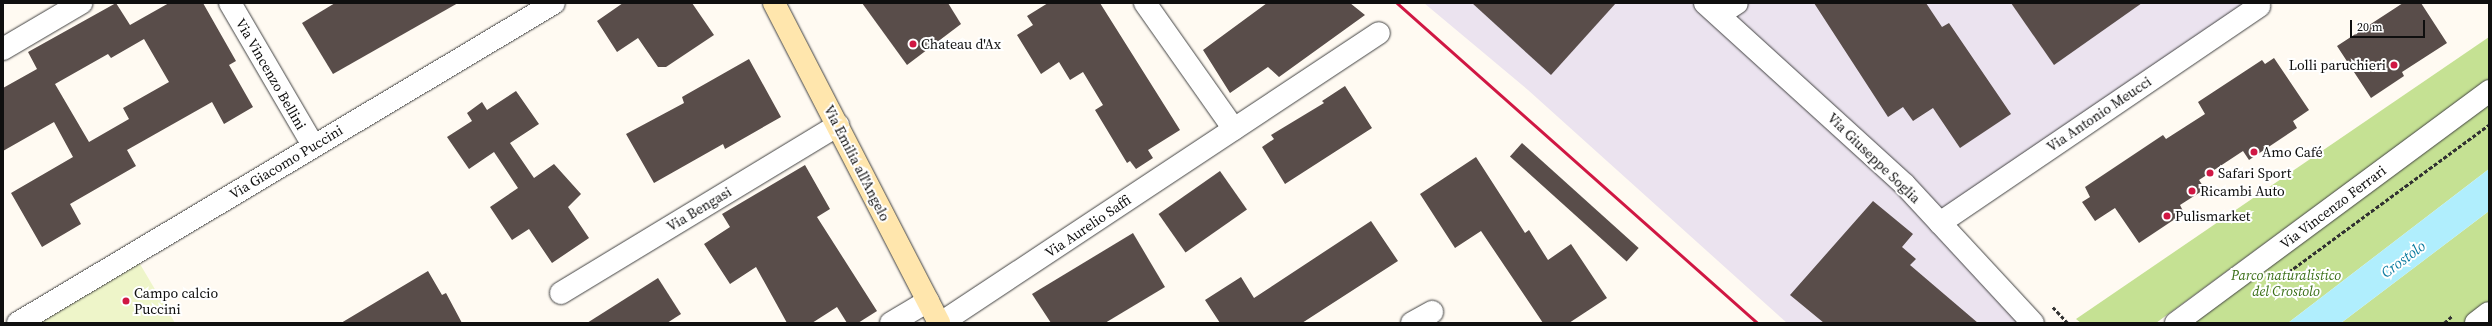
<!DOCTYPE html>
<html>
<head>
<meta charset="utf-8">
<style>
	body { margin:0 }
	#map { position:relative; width:2492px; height:326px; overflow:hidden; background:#fffaf2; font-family:"Source Serif 4",serif }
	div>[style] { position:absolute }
	.industrial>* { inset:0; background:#ebe3ef }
	.forest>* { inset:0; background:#c5e193 }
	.pitch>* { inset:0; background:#eef5c9 }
	.water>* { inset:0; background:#b0eefd }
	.building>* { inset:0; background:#594d4a; transform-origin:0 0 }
	.path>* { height:2.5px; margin-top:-1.25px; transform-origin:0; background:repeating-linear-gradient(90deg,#313131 0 4px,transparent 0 6px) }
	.roads { filter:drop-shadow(0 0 1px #424242) drop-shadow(0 0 1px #424242) }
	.minor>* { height:22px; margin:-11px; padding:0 11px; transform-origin:11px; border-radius:11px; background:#fff }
	.tertiary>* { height:22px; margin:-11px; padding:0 11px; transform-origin:11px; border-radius:11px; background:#fff }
	.secondary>* { height:22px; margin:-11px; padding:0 11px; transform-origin:11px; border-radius:11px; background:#ffe6ad }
	.rail>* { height:3px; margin:-1.5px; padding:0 1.5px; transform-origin:1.5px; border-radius:1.5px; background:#d01743 }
	.dots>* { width:11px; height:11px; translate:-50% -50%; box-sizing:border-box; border:2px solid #fff; border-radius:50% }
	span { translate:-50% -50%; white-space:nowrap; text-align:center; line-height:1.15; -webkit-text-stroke:4px #fff; paint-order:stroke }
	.poi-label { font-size:14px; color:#0f0f0f }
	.left { translate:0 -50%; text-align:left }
	.right { translate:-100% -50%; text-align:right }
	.street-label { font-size:14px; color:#0f0f0f }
	.park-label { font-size:14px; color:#3a6f17; font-style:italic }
	.water-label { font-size:15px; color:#0b7ba0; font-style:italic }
	.frame { position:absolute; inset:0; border:4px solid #0f0f0f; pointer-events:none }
	.scale { position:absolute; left:2350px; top:20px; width:75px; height:18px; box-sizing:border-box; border:2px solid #0f0f0f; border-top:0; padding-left:5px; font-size:12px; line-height:14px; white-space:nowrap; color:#0f0f0f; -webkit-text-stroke:3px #fff; paint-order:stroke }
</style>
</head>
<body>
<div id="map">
	<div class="industrial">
		<i style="clip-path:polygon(1424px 3px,2264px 3px,1940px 223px,2033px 323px,1787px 323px,1528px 90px)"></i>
	</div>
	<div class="forest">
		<i style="clip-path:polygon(2489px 37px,2489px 79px,2156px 323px,2081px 323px,2076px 319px)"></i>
		<i style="clip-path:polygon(2489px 91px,2489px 169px,2288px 323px,2176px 323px)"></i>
		<i style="clip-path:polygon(2489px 211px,2489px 313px,2476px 323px,2341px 323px)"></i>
	</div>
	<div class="pitch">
		<i style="clip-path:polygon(134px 254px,175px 323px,18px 323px)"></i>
	</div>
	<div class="water">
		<i style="clip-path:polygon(2489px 169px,2489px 211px,2341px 323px,2288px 323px)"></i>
	</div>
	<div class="building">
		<i style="clip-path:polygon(evenodd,116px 3px,130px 25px,169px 3px,203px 3px,236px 61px,229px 65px,253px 107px,224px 124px,212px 102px,127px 150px,136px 166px,70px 204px,81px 224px,42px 247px,11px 193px,73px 157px,54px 122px,3px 151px,3px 88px,37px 69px,28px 52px,116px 3px,144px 39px,169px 82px,123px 108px,129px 119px,89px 142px,55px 84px,108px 54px,111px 58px,144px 39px)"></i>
		<i style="clip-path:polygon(335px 3px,458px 3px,333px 74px,302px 23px)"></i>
		<i style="clip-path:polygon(623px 3px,692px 3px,714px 35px,666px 67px,658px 67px,638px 38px,617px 52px,597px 21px)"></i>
		<i style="clip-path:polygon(862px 3px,948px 3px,961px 24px,907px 65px)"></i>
		<i style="clip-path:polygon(1048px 3px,1100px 3px,1180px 130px,1148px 150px,1153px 158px,1136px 169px,1130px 161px,1127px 163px,1095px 110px,1103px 105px,1083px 72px,1070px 80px,1059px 62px,1041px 74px,1017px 35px,1033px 25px,1027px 16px)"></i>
		<i style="clip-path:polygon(1267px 3px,1350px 3px,1365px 15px,1279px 77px,1268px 67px,1230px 93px,1203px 50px)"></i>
		<i style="clip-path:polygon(1472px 3px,1616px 3px,1551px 75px)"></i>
		<i style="clip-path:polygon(1814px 3px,1926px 3px,1942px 27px,1949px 23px,2011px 114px,1960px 148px,1933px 108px,1913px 121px,1903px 107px,1888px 117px)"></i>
		<i style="clip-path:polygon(2011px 3px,2142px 3px,2054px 65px)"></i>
		<i style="clip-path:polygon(2403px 3px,2421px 3px,2447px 43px,2402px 72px,2404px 76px,2371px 98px,2337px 46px)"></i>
		<i style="clip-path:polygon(2274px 58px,2309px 110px,2293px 121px,2297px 128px,2249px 160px,2243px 151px,2199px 180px,2205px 189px,2180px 205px,2184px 213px,2139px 243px,2115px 208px,2095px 221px,2082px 202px,2090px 197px,2085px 187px,2163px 135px,2166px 139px,2205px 114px,2198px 102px,2262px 60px,2265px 64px)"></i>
		<i style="clip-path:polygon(749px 59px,781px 117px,725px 149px,723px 144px,654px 183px,626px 134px,684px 103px,682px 97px)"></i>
		<i style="clip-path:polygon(1345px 86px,1372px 128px,1285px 184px,1262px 147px,1274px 139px,1271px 135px,1324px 103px,1322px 101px)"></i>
		<i style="clip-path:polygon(516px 91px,539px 124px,510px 143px,534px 178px,554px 164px,581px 194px,568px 207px,589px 238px,552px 263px,529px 229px,512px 240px,490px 207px,518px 188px,494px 152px,469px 169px,447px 137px,472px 121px,467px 113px,482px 102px,487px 110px)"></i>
		<i style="left:1522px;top:143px;width:157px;height:18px;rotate:42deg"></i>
		<i style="clip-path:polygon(1476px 157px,1525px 233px,1529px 230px,1548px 260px,1571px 244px,1607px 298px,1569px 323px,1543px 323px,1481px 231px,1455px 248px,1420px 194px)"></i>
		<i style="clip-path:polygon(805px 165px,830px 209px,817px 217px,877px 311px,858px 323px,847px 323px,837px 307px,812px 323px,787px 323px,756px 267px,730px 284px,704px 244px,730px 227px,722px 214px)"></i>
		<i style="left:1220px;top:171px;width:47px;height:75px;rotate:55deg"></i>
		<i style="clip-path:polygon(1873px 201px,1913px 234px,1902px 247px,1916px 259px,1910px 265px,1978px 323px,1824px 323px,1790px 295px)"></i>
		<i style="clip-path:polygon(1371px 221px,1398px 261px,1302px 323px,1220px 323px,1205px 300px,1241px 277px,1254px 298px)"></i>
		<i style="clip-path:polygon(1133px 233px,1165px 287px,1105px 323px,1051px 323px,1032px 294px)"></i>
		<i style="clip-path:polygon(428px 271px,442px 295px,446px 293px,462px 323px,341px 323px)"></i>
		<i style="clip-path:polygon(658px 278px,681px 314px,667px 323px,587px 323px)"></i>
	</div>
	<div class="path">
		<i style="left:2279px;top:279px;width:260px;rotate:-36.3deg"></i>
		<i style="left:2053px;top:307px;width:22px;rotate:47deg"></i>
		<i style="left:2444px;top:323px;width:11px;rotate:-41deg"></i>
	</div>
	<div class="roads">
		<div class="minor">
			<i style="left:230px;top:3px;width:164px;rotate:59.7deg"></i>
			<i style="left:1145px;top:3px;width:154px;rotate:54.8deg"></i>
			<i style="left:1705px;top:3px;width:270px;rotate:42.3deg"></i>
			<i style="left:1905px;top:185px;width:188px;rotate:47.2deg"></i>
			<i style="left:1720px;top:14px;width:20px;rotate:-33deg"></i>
			<i style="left:3px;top:49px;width:91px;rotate:-30.5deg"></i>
			<i style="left:1940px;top:223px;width:386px;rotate:-34.2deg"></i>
			<i style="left:561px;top:293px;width:324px;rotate:-31.2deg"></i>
			<i style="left:18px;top:323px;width:624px;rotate:-30.84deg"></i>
			<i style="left:891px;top:323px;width:43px;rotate:-30.7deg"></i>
			<i style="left:941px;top:323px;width:525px;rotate:-33.51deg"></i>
			<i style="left:1412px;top:323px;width:23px;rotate:-29deg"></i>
			<i style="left:2476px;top:323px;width:16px;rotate:-38deg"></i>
		</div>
		<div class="tertiary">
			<i style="left:2176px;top:323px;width:390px;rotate:-36.5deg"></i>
		</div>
		<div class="secondary">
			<i style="left:774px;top:3px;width:360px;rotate:62.7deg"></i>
		</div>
	</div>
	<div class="rail">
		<i style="left:1397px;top:3px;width:482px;rotate:41.6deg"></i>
	</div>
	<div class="dots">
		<i style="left:913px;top:44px;background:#d01743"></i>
		<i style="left:2394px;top:65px;background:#d01743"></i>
		<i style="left:2254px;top:152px;background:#d01743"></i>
		<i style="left:2210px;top:173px;background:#d01743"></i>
		<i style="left:2192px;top:191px;background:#d01743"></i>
		<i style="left:2167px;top:216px;background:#d01743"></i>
		<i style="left:126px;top:301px;background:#d01743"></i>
	</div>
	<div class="poi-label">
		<span class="left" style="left:921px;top:44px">Chateau d'Ax</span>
		<span class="right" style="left:2386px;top:65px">Lolli paruchieri</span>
		<span class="left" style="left:2262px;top:152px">Amo Café</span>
		<span class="left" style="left:2218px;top:173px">Safari Sport</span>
		<span class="left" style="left:2200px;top:191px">Ricambi Auto</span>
		<span class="left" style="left:2175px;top:216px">Pulismarket</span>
		<span class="left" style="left:134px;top:301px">Campo calcio<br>Puccini</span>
	</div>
	<div class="street-label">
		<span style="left:271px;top:74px;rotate:60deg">Via Vincenzo Bellini</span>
		<span style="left:2099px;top:114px;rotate:-34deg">Via Antonio Meucci</span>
		<span style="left:1874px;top:158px;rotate:44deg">Via Giuseppe Soglia</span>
		<span style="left:286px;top:162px;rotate:-31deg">Via Giacomo Puccini</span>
		<span style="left:857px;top:163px;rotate:63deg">Via Emilia all'Angelo</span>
		<span style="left:2333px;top:207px;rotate:-37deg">Via Vincenzo Ferrari</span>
		<span style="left:699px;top:209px;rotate:-31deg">Via Bengasi</span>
		<span style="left:1088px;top:226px;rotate:-34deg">Via Aurelio Saffi</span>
	</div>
	<div class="park-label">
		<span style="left:2286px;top:283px">Parco naturalistico<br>del Crostolo</span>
	</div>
	<div class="water-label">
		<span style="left:2403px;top:259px;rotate:-37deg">Crostolo</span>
	</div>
	<div class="frame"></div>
	<div class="scale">20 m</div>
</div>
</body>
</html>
